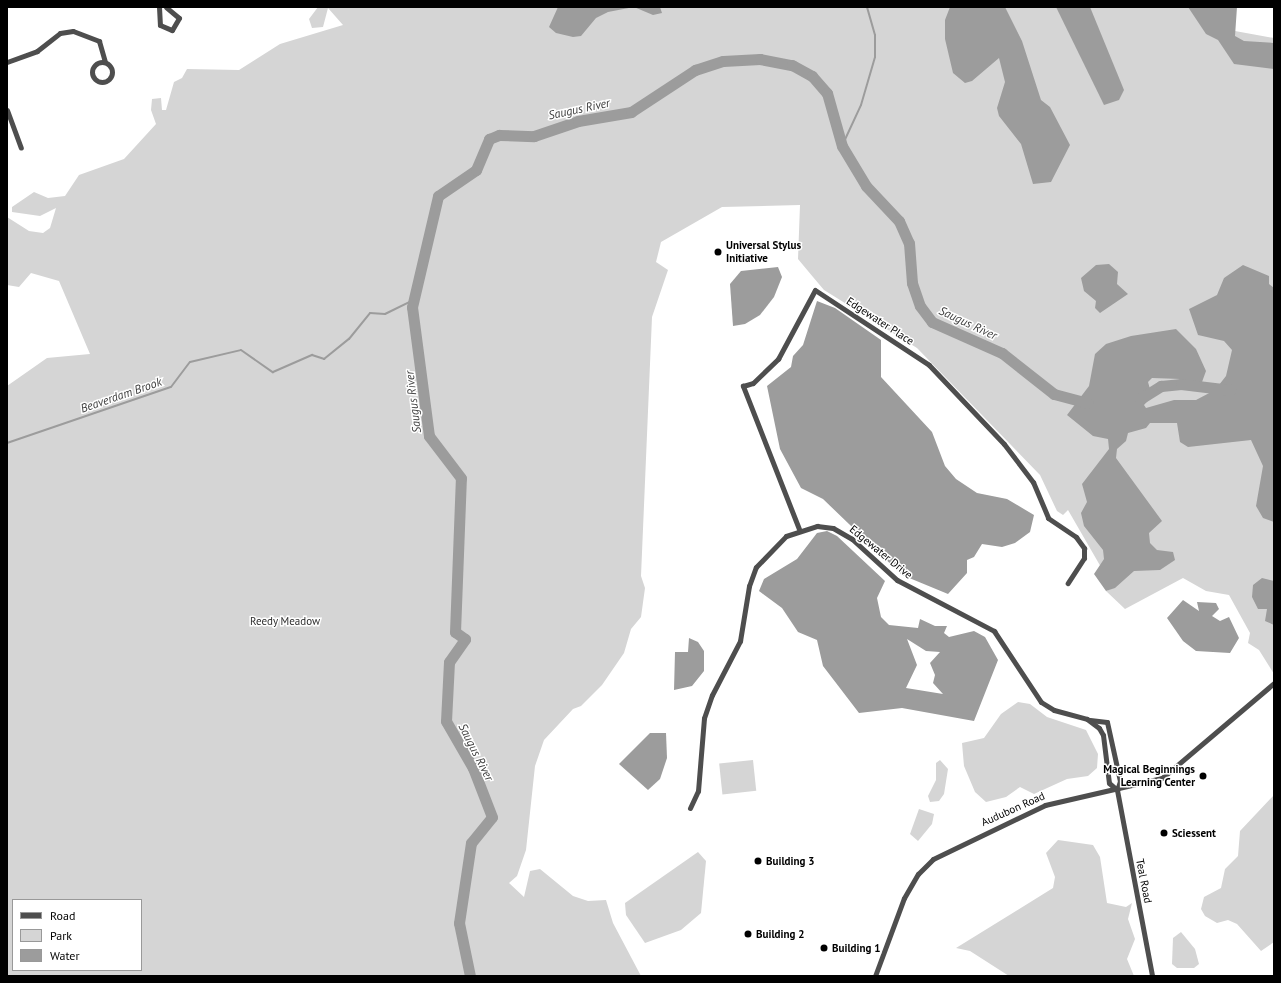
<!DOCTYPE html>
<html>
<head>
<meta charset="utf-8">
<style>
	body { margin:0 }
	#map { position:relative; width:1281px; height:983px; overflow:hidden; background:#fff; font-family:"PT Sans",sans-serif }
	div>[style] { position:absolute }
	.green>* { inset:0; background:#d5d5d5; transform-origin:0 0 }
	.water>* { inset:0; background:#9c9c9c }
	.stream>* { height:2px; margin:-1px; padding:0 1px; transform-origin:1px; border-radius:1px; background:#9c9c9c }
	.river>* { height:11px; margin:-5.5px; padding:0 5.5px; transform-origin:5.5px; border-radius:5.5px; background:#9c9c9c }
	.street>* { height:5px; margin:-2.5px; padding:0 2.5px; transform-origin:2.5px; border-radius:2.5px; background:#4e4e4e }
	.street>.ring { margin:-2.5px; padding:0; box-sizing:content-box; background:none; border:5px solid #4e4e4e; border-radius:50% }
	.dots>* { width:11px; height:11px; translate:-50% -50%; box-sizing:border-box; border:2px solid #fff; border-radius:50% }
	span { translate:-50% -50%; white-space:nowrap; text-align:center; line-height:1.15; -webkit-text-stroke:3px #fff; paint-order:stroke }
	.poi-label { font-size:11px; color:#000; font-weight:700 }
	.left { translate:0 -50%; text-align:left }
	.right { translate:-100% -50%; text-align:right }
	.street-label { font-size:11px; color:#000 }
	.park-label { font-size:11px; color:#2c2c2c }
	.water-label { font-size:12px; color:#3d3d3d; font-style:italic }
	.frame { position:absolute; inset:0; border:8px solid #000; pointer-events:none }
	.legend { position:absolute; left:12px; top:899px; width:130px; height:72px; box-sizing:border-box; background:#fff; border:1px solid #999; margin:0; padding:5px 7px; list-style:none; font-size:12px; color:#000 }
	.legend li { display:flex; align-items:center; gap:8px; height:20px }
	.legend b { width:20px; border:1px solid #999 }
</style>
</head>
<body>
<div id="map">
	<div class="green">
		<i style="clip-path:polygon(evenodd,318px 7px,1233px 7px,1235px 31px,1274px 38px,1274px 674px,1259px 650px,1248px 643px,1250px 633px,1229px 595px,1206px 591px,1183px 578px,1125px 609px,1106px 591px,1113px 588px,1068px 510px,1063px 515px,1057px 511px,1040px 475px,917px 348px,824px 290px,813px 277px,798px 259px,800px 205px,722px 207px,661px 242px,656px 262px,668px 270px,652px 317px,641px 576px,645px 588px,641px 617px,631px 629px,624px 653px,602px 685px,581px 706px,573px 709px,544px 740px,535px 766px,526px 850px,517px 876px,509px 883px,524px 897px,530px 871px,540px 869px,573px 896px,588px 901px,606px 900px,613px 923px,641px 976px,7px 976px,7px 386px,47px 358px,90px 354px,59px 281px,31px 273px,19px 287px,7px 285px,7px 217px,29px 231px,43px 233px,50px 228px,56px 208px,40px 216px,12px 212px,12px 207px,34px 192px,48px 198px,65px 196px,79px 175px,124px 159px,156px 124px,151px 110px,152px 99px,161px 98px,162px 110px,166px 110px,174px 82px,182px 78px,187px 69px,239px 70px,280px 44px,343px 25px,328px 8px,323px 27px,312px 28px,309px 19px,318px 7px,13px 900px,141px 900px,141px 970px,13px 970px,13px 900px)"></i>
		<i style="clip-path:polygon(1018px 702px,1030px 704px,1047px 717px,1086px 730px,1098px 754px,1097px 768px,1088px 776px,1067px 779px,1034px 794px,1020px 787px,1006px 797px,986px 802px,975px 792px,964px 766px,962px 743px,984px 738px,1001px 714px)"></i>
		<i style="left:753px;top:760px;width:31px;height:34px;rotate:84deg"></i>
		<i style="clip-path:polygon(940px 760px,948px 769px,944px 794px,939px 801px,930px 802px,928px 796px,936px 780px,936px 763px)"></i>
		<i style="clip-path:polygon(1274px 795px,1274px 942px,1261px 951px,1237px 924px,1228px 920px,1217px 923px,1205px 916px,1201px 909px,1204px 897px,1221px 888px,1225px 869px,1238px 856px,1240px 831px)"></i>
		<i style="clip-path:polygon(919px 809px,934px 814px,932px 824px,918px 841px,910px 834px)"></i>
		<i style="clip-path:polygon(1058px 840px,1093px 845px,1100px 857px,1107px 903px,1126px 907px,1132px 903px,1128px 919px,1135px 939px,1127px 959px,1134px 976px,1009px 976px,970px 951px,956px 948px,1053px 888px,1055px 877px,1046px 853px)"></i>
		<i style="clip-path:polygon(698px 852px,706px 861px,701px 913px,681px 930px,645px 943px,626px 915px,625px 903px)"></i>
		<i style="clip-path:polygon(1181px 932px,1195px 949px,1199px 964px,1194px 968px,1177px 968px,1172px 964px,1173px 938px)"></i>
	</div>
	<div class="water">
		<i style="clip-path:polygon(558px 7px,660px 7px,662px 13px,653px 15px,634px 7px,608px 12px,596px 18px,581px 36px,573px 37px,556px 33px,549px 27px)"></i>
		<i style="clip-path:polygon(950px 7px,1005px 7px,1022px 41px,1041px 100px,1050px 107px,1070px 145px,1051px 182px,1033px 184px,1021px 144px,999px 116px,997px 108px,1005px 82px,999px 58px,972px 81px,965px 83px,953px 73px,945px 39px,945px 20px)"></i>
		<i style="clip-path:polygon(1056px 7px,1090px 7px,1124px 90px,1119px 100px,1104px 105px)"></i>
		<i style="clip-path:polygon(1188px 7px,1237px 7px,1235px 36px,1244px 41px,1274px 43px,1274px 69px,1234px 64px,1218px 40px,1206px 34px)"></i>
		<i style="clip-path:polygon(1109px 264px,1118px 272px,1117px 284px,1128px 294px,1100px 313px,1095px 308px,1096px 301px,1084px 291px,1081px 278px,1096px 265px)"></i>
		<i style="clip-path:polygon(1243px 265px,1269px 276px,1269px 284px,1274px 288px,1274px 522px,1263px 518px,1256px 506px,1263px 466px,1251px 440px,1188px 447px,1180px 442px,1177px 423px,1150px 423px,1146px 428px,1128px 433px,1126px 441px,1117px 449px,1116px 458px,1162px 521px,1149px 533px,1150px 543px,1157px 550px,1173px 552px,1175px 560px,1160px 570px,1134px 571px,1115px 588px,1106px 591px,1094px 574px,1104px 559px,1103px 550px,1084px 526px,1081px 513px,1087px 502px,1082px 484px,1109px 449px,1108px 439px,1093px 436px,1067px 415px,1089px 386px,1095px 354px,1106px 344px,1131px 336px,1176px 329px,1196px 349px,1206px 371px,1202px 382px,1190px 388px,1180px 379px,1152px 378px,1148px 382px,1152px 396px,1144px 405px,1146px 408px,1174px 400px,1196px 400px,1215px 390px,1226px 376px,1232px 350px,1224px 341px,1198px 335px,1189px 309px,1217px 295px,1224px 278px)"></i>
		<i style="clip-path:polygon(778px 267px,782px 277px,774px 297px,760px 315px,745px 324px,733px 326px,730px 284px,741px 271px)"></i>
		<i style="clip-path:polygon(817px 301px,835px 308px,881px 340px,881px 377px,932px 432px,945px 466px,956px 479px,977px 493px,1007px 499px,1034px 515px,1030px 532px,1015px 543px,1002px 547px,982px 544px,974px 557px,967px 560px,967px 573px,948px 594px,902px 575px,823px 499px,801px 488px,780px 449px,767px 386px,791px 367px,793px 356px,803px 345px)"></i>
		<i style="clip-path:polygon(evenodd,827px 531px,837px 536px,885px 581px,877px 598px,881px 617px,889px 625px,918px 628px,920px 619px,935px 626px,947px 626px,944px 633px,949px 637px,974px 631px,985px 637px,998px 660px,974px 721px,902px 708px,859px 713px,823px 666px,817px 640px,798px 632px,782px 608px,759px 591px,764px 579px,797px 559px,817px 533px,827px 531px,907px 639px,926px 651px,940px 652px,930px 663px,935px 675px,933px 683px,943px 694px,906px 688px,917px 665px,907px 639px)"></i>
		<i style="clip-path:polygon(1262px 578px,1274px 581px,1274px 625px,1265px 621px,1267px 609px,1258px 609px,1252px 597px,1253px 585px)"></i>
		<i style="clip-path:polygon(1183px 600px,1199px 611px,1197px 602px,1216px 603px,1219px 609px,1212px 616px,1220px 621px,1229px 617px,1239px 638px,1230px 653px,1196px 651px,1183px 641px,1167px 618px)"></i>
		<i style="clip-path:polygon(689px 638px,698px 642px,704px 651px,704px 671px,692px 686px,674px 690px,675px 652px,688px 652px)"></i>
		<i style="clip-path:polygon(650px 733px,666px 733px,667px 758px,660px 779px,648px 790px,619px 764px)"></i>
	</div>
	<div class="stream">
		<i style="left:842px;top:146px;width:45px;rotate:-65.1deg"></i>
		<i style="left:861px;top:105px;width:50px;rotate:-73.7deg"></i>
		<i style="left:875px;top:57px;width:22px;rotate:-90deg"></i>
		<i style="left:875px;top:35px;width:29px;rotate:-106deg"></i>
		<i style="left:7px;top:443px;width:173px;rotate:-18.9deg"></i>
		<i style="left:171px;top:387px;width:31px;rotate:-53deg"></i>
		<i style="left:190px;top:362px;width:52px;rotate:-13.2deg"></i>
		<i style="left:241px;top:350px;width:39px;rotate:35deg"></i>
		<i style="left:273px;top:372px;width:43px;rotate:-23.6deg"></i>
		<i style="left:312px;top:355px;width:13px;rotate:18deg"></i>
		<i style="left:324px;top:359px;width:32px;rotate:-39deg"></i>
		<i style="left:349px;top:339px;width:33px;rotate:-51deg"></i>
		<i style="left:370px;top:313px;width:15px;rotate:4deg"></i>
		<i style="left:385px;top:314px;width:32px;rotate:-26deg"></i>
	</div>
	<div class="river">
		<i style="left:1140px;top:399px;width:25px;rotate:-32deg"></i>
		<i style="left:1161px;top:386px;width:20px;rotate:-6deg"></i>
		<i style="left:1181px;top:384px;width:50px;rotate:6.8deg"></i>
		<i style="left:470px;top:976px;width:54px;rotate:-101.7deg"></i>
		<i style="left:459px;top:923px;width:81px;rotate:-81.5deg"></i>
		<i style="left:471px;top:843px;width:33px;rotate:-51deg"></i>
		<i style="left:492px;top:817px;width:53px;rotate:-111.2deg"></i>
		<i style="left:473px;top:768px;width:54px;rotate:-119.9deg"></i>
		<i style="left:446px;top:721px;width:59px;rotate:-87.1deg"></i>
		<i style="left:449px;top:662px;width:28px;rotate:-55deg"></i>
		<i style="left:465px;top:639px;width:12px;rotate:-145deg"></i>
		<i style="left:455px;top:632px;width:154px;rotate:-87.8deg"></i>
		<i style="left:461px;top:478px;width:53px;rotate:-127.3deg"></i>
		<i style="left:429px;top:436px;width:130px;rotate:-97.5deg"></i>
		<i style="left:412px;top:307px;width:114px;rotate:-76.8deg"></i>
		<i style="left:438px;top:196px;width:46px;rotate:-34.4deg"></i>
		<i style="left:476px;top:170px;width:34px;rotate:-67deg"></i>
		<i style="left:489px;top:139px;width:11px;rotate:-22deg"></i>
		<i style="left:499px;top:135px;width:35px;rotate:2deg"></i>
		<i style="left:534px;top:136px;width:46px;rotate:-18.8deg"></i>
		<i style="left:578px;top:121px;width:54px;rotate:-9.6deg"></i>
		<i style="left:631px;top:112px;width:77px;rotate:-33.3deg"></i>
		<i style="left:695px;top:70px;width:29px;rotate:-18deg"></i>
		<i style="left:723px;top:61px;width:37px;rotate:-3deg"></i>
		<i style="left:760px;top:59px;width:33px;rotate:11deg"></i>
		<i style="left:792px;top:65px;width:23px;rotate:29deg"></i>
		<i style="left:812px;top:76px;width:23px;rotate:49deg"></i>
		<i style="left:827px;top:93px;width:55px;rotate:74.2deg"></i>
		<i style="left:842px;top:146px;width:47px;rotate:59deg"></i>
		<i style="left:866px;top:186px;width:48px;rotate:46.7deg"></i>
		<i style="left:899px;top:221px;width:24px;rotate:66deg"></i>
		<i style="left:909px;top:243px;width:40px;rotate:85.7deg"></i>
		<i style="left:912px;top:283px;width:24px;rotate:71deg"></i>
		<i style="left:920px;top:306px;width:20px;rotate:53deg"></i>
		<i style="left:932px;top:322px;width:77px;rotate:23.9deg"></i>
		<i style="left:1002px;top:353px;width:66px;rotate:38.3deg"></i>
		<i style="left:1054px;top:394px;width:35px;rotate:15deg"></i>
	</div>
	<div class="street">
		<i style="left:159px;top:7px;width:18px;rotate:87deg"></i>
		<i style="left:160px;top:25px;width:13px;rotate:23deg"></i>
		<i style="left:172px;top:30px;width:14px;rotate:-60deg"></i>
		<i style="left:179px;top:18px;width:17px;rotate:-140deg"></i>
		<i class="ring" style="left:92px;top:62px;width:15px;height:15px"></i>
		<i style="left:7px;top:62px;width:32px;rotate:-20deg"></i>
		<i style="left:37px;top:51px;width:29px;rotate:-38deg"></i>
		<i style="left:60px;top:33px;width:13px;rotate:-9deg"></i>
		<i style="left:73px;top:31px;width:28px;rotate:21deg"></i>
		<i style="left:99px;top:41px;width:22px;rotate:74deg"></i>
		<i style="left:7px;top:110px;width:40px;rotate:69.8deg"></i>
		<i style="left:799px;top:529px;width:154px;rotate:-111.4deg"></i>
		<i style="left:743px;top:386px;width:10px;rotate:-17deg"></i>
		<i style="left:753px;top:383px;width:35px;rotate:-44deg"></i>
		<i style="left:778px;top:359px;width:78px;rotate:-61.8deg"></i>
		<i style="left:815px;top:290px;width:136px;rotate:33.3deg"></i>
		<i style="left:929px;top:365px;width:109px;rotate:46.5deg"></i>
		<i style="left:1004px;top:444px;width:48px;rotate:52.7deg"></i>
		<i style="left:1033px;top:482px;width:39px;rotate:67deg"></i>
		<i style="left:1048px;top:518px;width:34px;rotate:34deg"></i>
		<i style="left:1076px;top:537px;width:14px;rotate:54deg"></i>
		<i style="left:1084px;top:548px;width:10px;rotate:90deg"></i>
		<i style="left:1084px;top:558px;width:30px;rotate:123deg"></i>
		<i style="left:1090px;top:720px;width:17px;rotate:7deg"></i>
		<i style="left:1107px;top:722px;width:60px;rotate:77.6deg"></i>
		<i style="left:1120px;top:781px;width:9px;rotate:108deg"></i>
		<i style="left:1117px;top:790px;width:189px;rotate:79.3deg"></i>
		<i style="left:690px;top:808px;width:19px;rotate:-65deg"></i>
		<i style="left:698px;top:791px;width:73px;rotate:-85.3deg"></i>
		<i style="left:704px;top:718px;width:24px;rotate:-71deg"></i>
		<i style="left:712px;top:695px;width:61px;rotate:-62.6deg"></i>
		<i style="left:740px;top:641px;width:56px;rotate:-80.7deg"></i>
		<i style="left:749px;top:586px;width:20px;rotate:-70deg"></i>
		<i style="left:756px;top:567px;width:43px;rotate:-45.9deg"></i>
		<i style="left:786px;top:536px;width:33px;rotate:-18deg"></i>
		<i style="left:817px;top:526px;width:16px;rotate:7deg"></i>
		<i style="left:833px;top:528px;width:22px;rotate:30deg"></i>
		<i style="left:852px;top:539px;width:61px;rotate:42.3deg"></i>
		<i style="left:897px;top:580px;width:110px;rotate:27.7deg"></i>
		<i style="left:994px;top:631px;width:85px;rotate:56.5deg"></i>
		<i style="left:1041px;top:702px;width:15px;rotate:32deg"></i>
		<i style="left:1054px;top:710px;width:34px;rotate:15deg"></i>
		<i style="left:1087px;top:719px;width:15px;rotate:37deg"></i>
		<i style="left:1099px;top:728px;width:8px;rotate:60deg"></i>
		<i style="left:1103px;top:735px;width:48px;rotate:82.9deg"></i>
		<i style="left:1109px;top:783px;width:11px;rotate:41deg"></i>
		<i style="left:875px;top:976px;width:83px;rotate:-69.6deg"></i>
		<i style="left:904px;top:898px;width:28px;rotate:-60deg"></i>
		<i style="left:918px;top:874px;width:21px;rotate:-45deg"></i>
		<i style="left:933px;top:859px;width:124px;rotate:-25.7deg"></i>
		<i style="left:1045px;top:805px;width:120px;rotate:-13deg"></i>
		<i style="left:1162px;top:778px;width:147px;rotate:-40.3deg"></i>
	</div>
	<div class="dots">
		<i style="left:718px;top:252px;background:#000"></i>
		<i style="left:1203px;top:776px;background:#000"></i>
		<i style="left:1164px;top:833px;background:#000"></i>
		<i style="left:758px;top:861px;background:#000"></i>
		<i style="left:748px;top:934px;background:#000"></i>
		<i style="left:824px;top:948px;background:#000"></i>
	</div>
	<div class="poi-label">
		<span class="left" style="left:726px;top:252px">Universal Stylus<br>Initiative</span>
		<span class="right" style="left:1195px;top:776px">Magical Beginnings<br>Learning Center</span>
		<span class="left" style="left:1172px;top:833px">Sciessent</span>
		<span class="left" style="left:766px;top:861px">Building 3</span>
		<span class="left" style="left:756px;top:934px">Building 2</span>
		<span class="left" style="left:832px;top:948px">Building 1</span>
	</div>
	<div class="street-label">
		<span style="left:880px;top:321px;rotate:33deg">Edgewater Place</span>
		<span style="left:881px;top:552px;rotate:39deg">Edgewater Drive</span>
		<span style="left:1013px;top:809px;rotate:-24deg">Audubon Road</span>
		<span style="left:1144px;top:881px;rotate:79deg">Teal Road</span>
	</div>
	<div class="park-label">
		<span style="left:285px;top:621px">Reedy Meadow</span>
	</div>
	<div class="water-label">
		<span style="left:579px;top:109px;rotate:-12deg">Saugus River</span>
		<span style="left:968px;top:323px;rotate:25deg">Saugus River</span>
		<span style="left:121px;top:395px;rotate:-19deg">Beaverdam Brook</span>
		<span style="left:413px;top:402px;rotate:-97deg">Saugus River</span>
		<span style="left:476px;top:752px;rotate:63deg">Saugus River</span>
	</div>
	<div class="frame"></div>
	<ul class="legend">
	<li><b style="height:5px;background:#4e4e4e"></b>Road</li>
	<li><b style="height:11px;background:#d5d5d5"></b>Park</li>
	<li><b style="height:11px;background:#9c9c9c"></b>Water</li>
	</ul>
</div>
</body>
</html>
